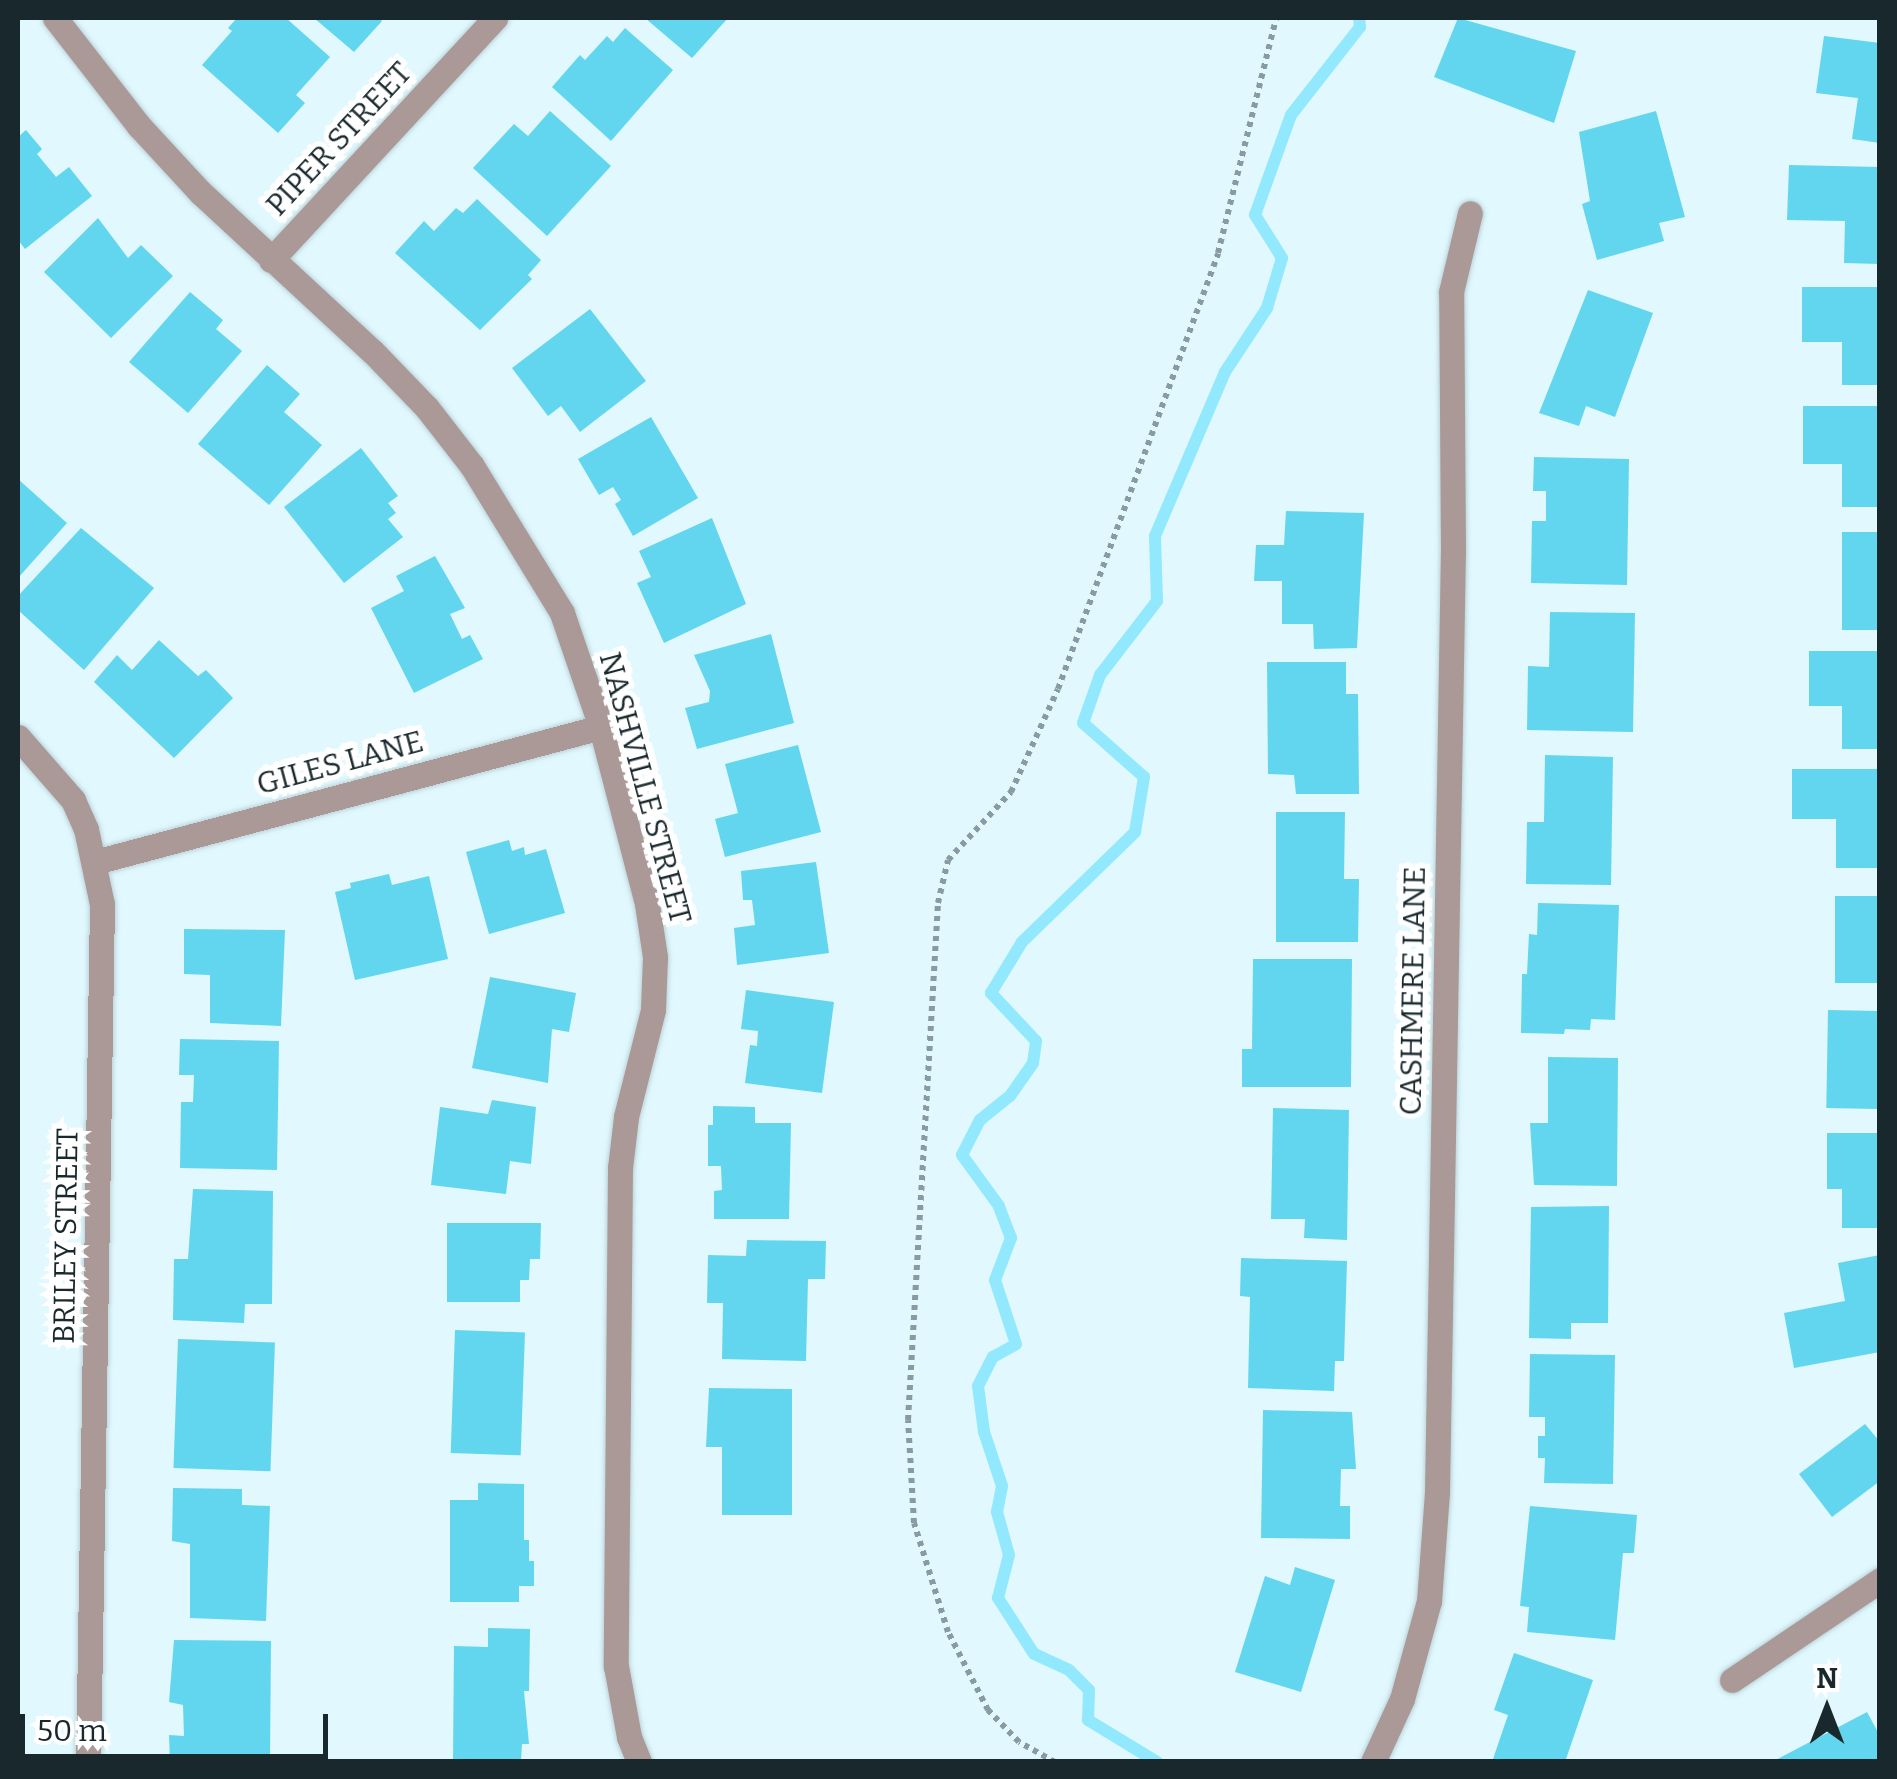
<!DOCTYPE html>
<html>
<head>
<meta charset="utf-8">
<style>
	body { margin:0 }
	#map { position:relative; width:1897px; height:1779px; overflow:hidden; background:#e0f8fe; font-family:Bitter,serif }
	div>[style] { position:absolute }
	.stream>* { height:12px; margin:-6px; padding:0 6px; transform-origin:6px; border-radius:6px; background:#92e9fd }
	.building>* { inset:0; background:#61d6ee; transform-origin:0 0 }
	.path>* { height:6px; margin-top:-3px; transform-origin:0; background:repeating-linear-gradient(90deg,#879ba0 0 5px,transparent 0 10px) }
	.roads { filter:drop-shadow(0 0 2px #bcd3d8) drop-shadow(0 0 2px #bcd3d8) }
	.minor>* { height:25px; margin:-12.5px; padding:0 12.5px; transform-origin:12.5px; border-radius:12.5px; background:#aa9997 }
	span { translate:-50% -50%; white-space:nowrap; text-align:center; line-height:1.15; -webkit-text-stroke:10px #fff; paint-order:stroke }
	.street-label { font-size:30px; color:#18282c }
	.frame { position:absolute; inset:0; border:20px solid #18282c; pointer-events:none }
	.north { position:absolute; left:1777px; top:1659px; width:100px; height:100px; -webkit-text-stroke:8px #fff; paint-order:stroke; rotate:0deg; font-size:28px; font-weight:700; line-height:40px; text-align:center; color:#18282c }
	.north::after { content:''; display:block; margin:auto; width:35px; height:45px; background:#18282c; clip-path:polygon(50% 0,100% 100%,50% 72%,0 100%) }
	.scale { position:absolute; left:20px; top:1714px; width:308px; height:45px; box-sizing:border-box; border:5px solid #18282c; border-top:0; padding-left:12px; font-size:30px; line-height:35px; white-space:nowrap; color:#18282c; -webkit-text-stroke:8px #fff; paint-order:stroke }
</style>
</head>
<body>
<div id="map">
	<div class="stream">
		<i style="left:1157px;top:1762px;width:81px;rotate:-148.7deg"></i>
		<i style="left:1088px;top:1720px;width:30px;rotate:-88deg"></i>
		<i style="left:1089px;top:1690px;width:28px;rotate:-135deg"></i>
		<i style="left:1069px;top:1670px;width:38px;rotate:-155deg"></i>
		<i style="left:1034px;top:1654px;width:67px;rotate:-122.7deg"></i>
		<i style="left:998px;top:1598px;width:44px;rotate:-75.7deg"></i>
		<i style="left:1009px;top:1555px;width:45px;rotate:-105.6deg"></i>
		<i style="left:997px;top:1512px;width:26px;rotate:-79deg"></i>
		<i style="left:1002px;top:1486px;width:57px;rotate:-108.4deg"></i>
		<i style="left:984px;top:1432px;width:46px;rotate:-97.4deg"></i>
		<i style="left:978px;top:1386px;width:33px;rotate:-63deg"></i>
		<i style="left:993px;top:1357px;width:26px;rotate:-29deg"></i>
		<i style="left:1016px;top:1344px;width:67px;rotate:-108.2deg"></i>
		<i style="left:995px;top:1280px;width:45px;rotate:-69.1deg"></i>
		<i style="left:1011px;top:1238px;width:34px;rotate:-111deg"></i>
		<i style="left:999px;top:1206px;width:63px;rotate:-126deg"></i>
		<i style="left:962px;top:1155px;width:39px;rotate:-63deg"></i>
		<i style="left:980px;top:1120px;width:38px;rotate:-39deg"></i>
		<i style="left:1010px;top:1096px;width:40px;rotate:-55.1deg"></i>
		<i style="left:1033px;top:1063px;width:22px;rotate:-82deg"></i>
		<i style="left:1036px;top:1041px;width:66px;rotate:-133.2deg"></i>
		<i style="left:991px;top:993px;width:60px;rotate:-58.7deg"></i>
		<i style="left:1022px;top:942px;width:158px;rotate:-44.2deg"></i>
		<i style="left:1135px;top:832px;width:56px;rotate:-80.7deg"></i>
		<i style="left:1144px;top:777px;width:81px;rotate:-138.5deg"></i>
		<i style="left:1083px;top:723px;width:51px;rotate:-70.5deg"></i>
		<i style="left:1100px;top:675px;width:93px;rotate:-52.4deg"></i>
		<i style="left:1157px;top:601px;width:65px;rotate:-91.8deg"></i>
		<i style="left:1155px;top:536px;width:178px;rotate:-66.9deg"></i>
		<i style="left:1225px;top:372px;width:77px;rotate:-56.7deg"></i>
		<i style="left:1267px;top:308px;width:52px;rotate:-73.3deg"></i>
		<i style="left:1282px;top:258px;width:51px;rotate:-122.1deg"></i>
		<i style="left:1255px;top:215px;width:106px;rotate:-70.2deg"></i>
		<i style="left:1291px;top:115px;width:112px;rotate:-51.9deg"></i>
		<i style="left:1360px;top:27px;width:9px;rotate:-96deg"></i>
	</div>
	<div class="building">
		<i style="clip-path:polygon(237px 18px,286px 18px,330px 57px,296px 95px,305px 103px,278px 133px,202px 65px,232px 31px,228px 28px)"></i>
		<i style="clip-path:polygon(314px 18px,378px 18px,382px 21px,354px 52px)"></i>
		<i style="clip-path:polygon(645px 18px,728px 18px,692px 58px)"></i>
		<i style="clip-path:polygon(1458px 18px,1576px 51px,1554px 123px,1434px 77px)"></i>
		<i style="clip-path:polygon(625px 28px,673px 70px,611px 141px,552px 87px,580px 55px,585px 60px,607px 36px,613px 42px)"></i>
		<i style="clip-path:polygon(1824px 36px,1880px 43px,1880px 143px,1852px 139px,1858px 98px,1816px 93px)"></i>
		<i style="clip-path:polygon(550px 111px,611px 166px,547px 236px,473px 168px,514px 124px,528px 136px)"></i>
		<i style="clip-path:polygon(1656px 111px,1685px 217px,1659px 223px,1664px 241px,1597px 260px,1582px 204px,1590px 201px,1579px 132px)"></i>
		<i style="clip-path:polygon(26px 130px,42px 149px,37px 154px,56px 177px,69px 167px,92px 196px,25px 249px,18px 240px,18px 137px)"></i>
		<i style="clip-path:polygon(1789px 165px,1880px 167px,1880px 264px,1844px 263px,1845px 221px,1787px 220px)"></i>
		<i style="clip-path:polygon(477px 199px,541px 260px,528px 275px,532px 279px,480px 330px,395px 253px,424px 221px,434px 231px,456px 208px,463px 213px)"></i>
		<i style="clip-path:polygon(98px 218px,128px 258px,141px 245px,173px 276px,111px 338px,44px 272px)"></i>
		<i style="clip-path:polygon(1802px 287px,1880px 287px,1880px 385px,1842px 385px,1842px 342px,1802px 342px)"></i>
		<i style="clip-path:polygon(1588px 290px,1653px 313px,1615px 417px,1586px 406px,1579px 426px,1539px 413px)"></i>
		<i style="clip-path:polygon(190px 292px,223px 320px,216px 329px,242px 351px,188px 413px,129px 362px)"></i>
		<i style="clip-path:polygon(590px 309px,646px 381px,580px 432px,561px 406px,548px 416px,512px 368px)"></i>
		<i style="clip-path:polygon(267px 365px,300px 394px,284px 412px,322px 445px,269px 505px,198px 444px)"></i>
		<i style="clip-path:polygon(1803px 406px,1880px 406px,1880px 507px,1842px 507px,1842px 464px,1803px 464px)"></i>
		<i style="clip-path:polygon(651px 417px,698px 498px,633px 536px,615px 504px,621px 500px,613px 487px,599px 495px,578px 459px)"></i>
		<i style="clip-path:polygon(361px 448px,398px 496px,388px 503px,396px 513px,388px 519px,403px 537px,344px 583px,284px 507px)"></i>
		<i style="clip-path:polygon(1534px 457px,1629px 459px,1627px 585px,1531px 583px,1532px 521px,1546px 521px,1546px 491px,1533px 491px)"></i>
		<i style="clip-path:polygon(18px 479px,67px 523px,18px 578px)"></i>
		<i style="clip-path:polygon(1286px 511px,1364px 513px,1357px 648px,1314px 649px,1313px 624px,1282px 624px,1282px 581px,1254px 581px,1256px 545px,1284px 545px)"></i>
		<i style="clip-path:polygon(712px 518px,746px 604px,664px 643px,637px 583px,651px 577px,639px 551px)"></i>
		<i style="clip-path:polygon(81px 528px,154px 588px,84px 670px,18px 610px,18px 596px)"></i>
		<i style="left:1842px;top:532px;width:38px;height:98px"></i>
		<i style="clip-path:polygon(435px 556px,465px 608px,450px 614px,462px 639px,470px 635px,483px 659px,414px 693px,371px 608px,404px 591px,396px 576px)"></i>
		<i style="clip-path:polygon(1550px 612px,1635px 613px,1633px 732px,1527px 730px,1528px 666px,1549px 667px)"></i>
		<i style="clip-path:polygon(771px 634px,794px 723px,697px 749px,685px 708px,709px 702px,710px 691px,694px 655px)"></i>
		<i style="clip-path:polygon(159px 640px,198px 676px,206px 670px,233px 698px,174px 758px,94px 682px,117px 655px,132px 670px)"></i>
		<i style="clip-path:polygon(1809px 651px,1880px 651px,1880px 749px,1842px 749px,1842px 706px,1809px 706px)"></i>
		<i style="clip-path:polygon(1267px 662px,1346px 662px,1346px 694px,1358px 694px,1359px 794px,1296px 794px,1294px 775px,1268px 774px)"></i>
		<i style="clip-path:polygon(798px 745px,821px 832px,725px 857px,715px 819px,738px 813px,725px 764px)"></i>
		<i style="clip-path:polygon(1545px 755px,1613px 757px,1611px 885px,1526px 884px,1527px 822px,1544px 822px)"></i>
		<i style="clip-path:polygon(1792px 769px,1880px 769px,1880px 868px,1836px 868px,1836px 819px,1792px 819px)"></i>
		<i style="clip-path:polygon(1276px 812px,1345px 812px,1344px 879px,1359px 879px,1358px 942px,1276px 942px)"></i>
		<i style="clip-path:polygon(509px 840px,512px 851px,524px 847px,525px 855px,546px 849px,565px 913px,489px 934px,466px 852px)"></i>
		<i style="clip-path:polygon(816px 862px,829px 953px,737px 965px,734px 928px,755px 925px,752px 900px,743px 900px,741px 871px)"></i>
		<i style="clip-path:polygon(389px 874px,392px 885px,429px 876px,448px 959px,355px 980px,335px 892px,351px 888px,350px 883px)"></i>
		<i style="left:1835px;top:896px;width:45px;height:87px"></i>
		<i style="clip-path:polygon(1538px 903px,1619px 905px,1615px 1020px,1591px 1019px,1590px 1030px,1565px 1029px,1564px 1034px,1521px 1033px,1522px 974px,1527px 974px,1529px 934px,1537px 935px)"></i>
		<i style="clip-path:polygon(184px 929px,285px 930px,281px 1026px,210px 1023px,210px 975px,184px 974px)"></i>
		<i style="clip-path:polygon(1253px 959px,1352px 959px,1351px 1087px,1242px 1087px,1242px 1049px,1252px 1049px)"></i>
		<i style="clip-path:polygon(490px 977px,576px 993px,569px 1032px,552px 1029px,548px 1083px,472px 1068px)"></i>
		<i style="clip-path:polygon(746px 990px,834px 1002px,822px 1093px,745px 1083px,750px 1045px,757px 1046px,758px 1031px,741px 1029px)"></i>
		<i style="left:1828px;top:1010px;width:52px;height:98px;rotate:1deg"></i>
		<i style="clip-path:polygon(180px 1039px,279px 1041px,277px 1170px,180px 1168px,181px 1102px,193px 1102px,194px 1075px,179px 1075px)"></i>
		<i style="clip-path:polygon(1548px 1057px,1618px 1058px,1617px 1186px,1534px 1185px,1530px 1123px,1548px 1123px)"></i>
		<i style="clip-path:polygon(492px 1100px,536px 1107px,531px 1164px,510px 1161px,506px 1194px,431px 1185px,440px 1107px,488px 1114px)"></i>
		<i style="clip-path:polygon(713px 1106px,755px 1107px,755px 1123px,791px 1123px,789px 1219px,714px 1219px,714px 1191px,722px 1190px,721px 1166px,708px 1166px,708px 1125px,713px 1125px)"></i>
		<i style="clip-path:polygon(1273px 1108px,1349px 1110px,1347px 1240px,1304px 1238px,1305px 1219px,1271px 1219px)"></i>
		<i style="clip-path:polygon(1827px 1133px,1880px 1133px,1880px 1228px,1842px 1228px,1842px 1189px,1827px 1189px)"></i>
		<i style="clip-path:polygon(193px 1189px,273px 1191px,272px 1304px,245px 1304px,244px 1323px,173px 1320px,174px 1259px,188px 1259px)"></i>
		<i style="clip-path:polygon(1609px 1206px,1608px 1323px,1571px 1323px,1571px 1339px,1529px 1338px,1531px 1207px)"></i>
		<i style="clip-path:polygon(447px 1223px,541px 1223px,540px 1259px,530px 1259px,529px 1280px,520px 1280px,520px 1302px,447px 1302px)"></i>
		<i style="clip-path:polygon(747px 1240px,826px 1241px,825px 1279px,808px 1279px,806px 1361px,722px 1359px,723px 1303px,707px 1303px,708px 1255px,746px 1256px)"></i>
		<i style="clip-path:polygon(1880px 1255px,1880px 1352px,1794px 1368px,1784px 1313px,1845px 1301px,1838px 1263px)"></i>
		<i style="clip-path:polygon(1241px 1258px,1347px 1261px,1344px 1361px,1335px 1361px,1334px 1391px,1248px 1388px,1250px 1297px,1240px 1296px)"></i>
		<i style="left:455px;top:1330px;width:70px;height:123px;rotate:2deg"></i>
		<i style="left:178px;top:1339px;width:97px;height:129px;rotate:2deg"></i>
		<i style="clip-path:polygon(1530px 1354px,1615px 1355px,1613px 1484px,1544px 1483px,1545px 1458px,1538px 1458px,1538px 1436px,1545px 1436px,1545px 1417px,1529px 1417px)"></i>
		<i style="clip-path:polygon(709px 1388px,792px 1389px,792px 1515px,722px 1515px,722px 1447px,706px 1447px)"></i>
		<i style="clip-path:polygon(1263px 1410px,1352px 1412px,1356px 1469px,1341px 1469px,1340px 1506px,1350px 1506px,1350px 1539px,1261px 1538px)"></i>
		<i style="clip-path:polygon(1865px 1424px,1880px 1442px,1880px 1481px,1832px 1517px,1799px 1474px)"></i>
		<i style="clip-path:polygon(478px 1483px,524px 1484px,524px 1540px,529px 1540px,529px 1561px,534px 1561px,534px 1586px,519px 1586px,519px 1602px,450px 1602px,450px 1500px,478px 1500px)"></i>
		<i style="clip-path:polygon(173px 1488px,242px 1489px,242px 1505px,270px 1506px,266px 1621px,190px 1618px,190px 1544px,172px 1541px)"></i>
		<i style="clip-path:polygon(1530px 1506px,1637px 1515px,1634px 1553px,1623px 1553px,1615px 1640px,1527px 1632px,1529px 1607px,1520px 1606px)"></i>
		<i style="clip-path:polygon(1295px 1567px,1335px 1580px,1301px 1692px,1235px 1672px,1265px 1576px,1290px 1585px)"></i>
		<i style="clip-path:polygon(488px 1628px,530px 1629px,529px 1691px,524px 1691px,529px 1744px,522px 1744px,521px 1760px,453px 1759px,454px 1646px,488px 1647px)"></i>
		<i style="clip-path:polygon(174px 1640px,271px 1641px,270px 1762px,170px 1762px,169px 1735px,184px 1736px,183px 1705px,169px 1702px)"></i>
		<i style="clip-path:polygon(1514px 1653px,1593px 1680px,1565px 1762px,1492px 1762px,1508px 1715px,1494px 1710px)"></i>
		<i style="clip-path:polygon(1867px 1712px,1880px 1736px,1880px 1762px,1772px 1762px)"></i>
	</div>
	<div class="path">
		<i style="left:1055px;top:1762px;width:41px;rotate:-150.9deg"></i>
		<i style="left:1019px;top:1742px;width:45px;rotate:-134.1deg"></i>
		<i style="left:988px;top:1710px;width:88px;rotate:-117.1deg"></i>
		<i style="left:948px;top:1632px;width:114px;rotate:-107.3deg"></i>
		<i style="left:914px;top:1523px;width:103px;rotate:-93.3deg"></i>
		<i style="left:908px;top:1420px;width:518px;rotate:-86.68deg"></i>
		<i style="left:938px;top:903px;width:44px;rotate:-76.9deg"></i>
		<i style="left:948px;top:860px;width:93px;rotate:-47.2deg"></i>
		<i style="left:1011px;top:792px;width:113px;rotate:-65.5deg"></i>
		<i style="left:1058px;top:689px;width:464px;rotate:-69.8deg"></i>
		<i style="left:1218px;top:253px;width:242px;rotate:-76.1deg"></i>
	</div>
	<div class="roads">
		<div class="minor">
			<i style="left:55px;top:18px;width:137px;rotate:52.1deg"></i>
			<i style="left:139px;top:126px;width:90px;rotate:47.3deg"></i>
			<i style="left:200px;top:192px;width:234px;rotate:42.8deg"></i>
			<i style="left:372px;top:351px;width:79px;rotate:46deg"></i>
			<i style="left:427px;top:408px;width:73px;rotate:52.2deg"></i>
			<i style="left:472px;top:466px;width:172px;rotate:58.5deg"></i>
			<i style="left:562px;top:613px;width:120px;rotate:71.1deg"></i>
			<i style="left:601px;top:727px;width:183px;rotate:75.4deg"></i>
			<i style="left:647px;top:904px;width:54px;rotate:81.4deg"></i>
			<i style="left:655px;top:957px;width:53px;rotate:92.2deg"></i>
			<i style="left:653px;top:1010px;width:110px;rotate:104.2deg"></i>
			<i style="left:626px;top:1117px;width:51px;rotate:96.7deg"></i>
			<i style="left:620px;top:1168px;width:498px;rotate:90.5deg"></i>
			<i style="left:616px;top:1666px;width:72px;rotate:79.6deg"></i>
			<i style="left:629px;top:1737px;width:27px;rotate:68deg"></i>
			<i style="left:271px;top:260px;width:330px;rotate:-47.2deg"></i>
			<i style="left:18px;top:737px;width:84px;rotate:48.9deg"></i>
			<i style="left:73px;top:800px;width:32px;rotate:66deg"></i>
			<i style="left:86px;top:829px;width:77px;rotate:78deg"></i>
			<i style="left:102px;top:904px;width:858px;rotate:90.93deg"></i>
			<i style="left:95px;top:862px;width:524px;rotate:-14.94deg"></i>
			<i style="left:1732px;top:1680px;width:179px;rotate:-34deg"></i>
			<i style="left:1373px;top:1762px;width:69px;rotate:-65.3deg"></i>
			<i style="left:1402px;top:1699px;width:102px;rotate:-74.6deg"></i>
			<i style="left:1429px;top:1601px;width:109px;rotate:-85.8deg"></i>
			<i style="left:1437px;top:1492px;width:941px;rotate:-89.03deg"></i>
			<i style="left:1453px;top:551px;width:259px;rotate:-90.4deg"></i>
			<i style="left:1451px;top:292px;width:81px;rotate:-76.5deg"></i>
		</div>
	</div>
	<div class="street-label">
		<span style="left:339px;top:139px;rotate:-47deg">PIPER STREET</span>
		<span style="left:340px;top:763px;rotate:-15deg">GILES LANE</span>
		<span style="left:645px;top:788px;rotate:75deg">NASHVILLE STREET</span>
		<span style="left:1413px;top:991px;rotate:-89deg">CASHMERE LANE</span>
		<span style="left:66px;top:1236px;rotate:-89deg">BRILEY STREET</span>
	</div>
	<div class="frame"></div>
	<div class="north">N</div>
	<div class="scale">50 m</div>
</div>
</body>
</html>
